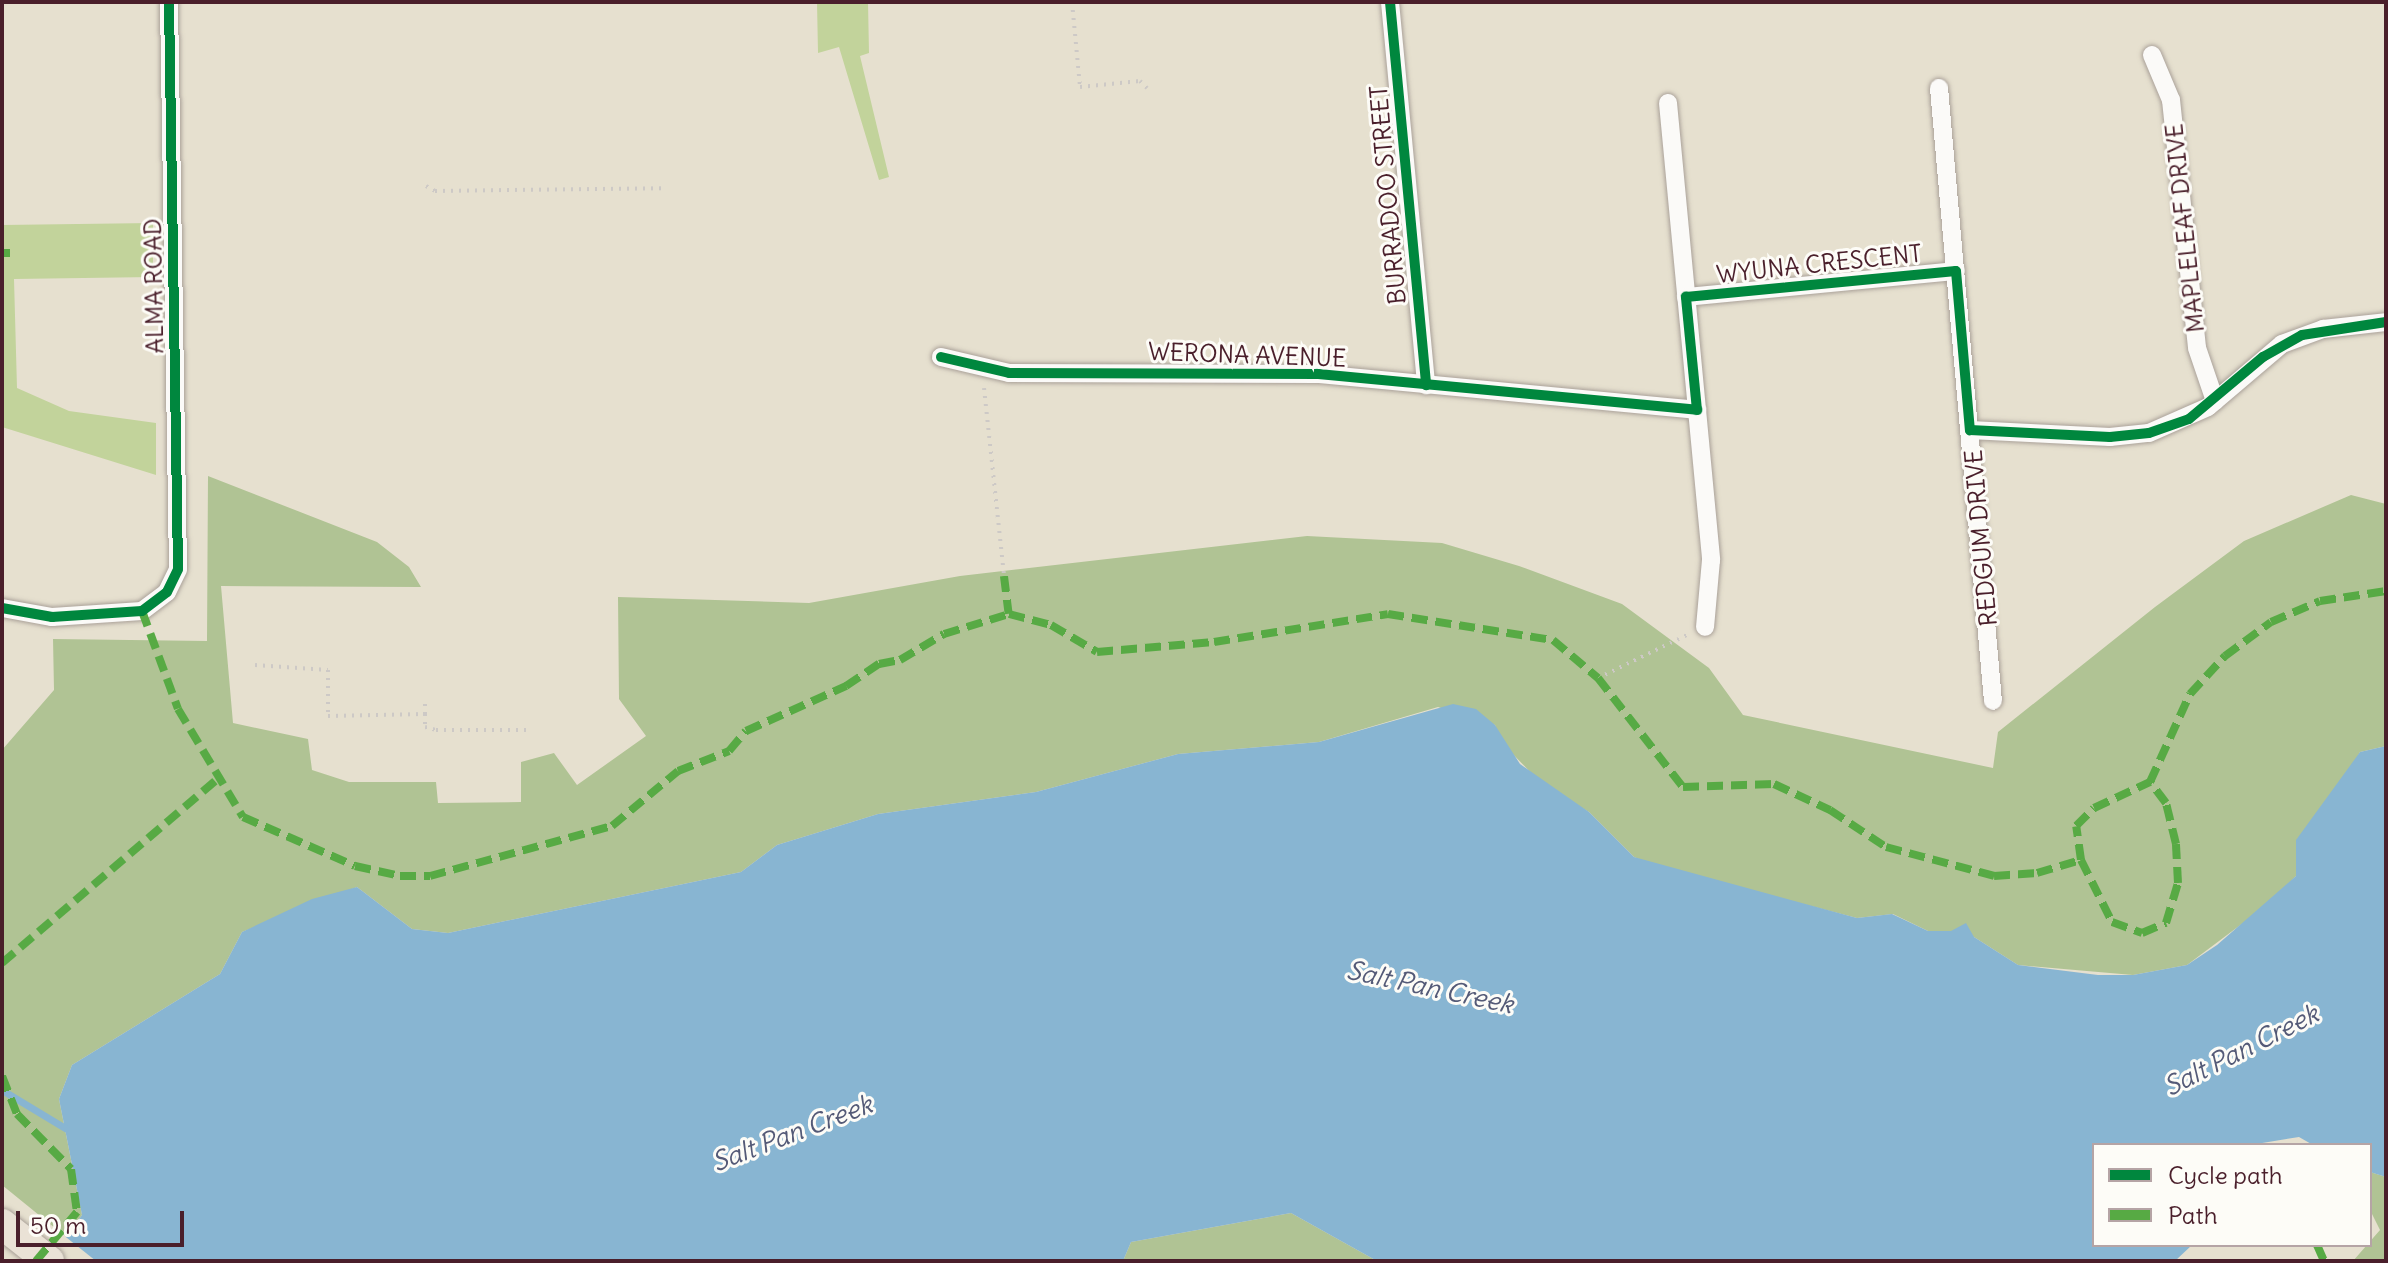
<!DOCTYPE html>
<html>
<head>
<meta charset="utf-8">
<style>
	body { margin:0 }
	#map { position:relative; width:2388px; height:1263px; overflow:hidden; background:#e6e0cf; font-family:Delius,sans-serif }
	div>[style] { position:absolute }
	.green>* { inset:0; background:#c2d39b }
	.forest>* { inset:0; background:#b0c394 }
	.water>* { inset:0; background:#88b5d2 }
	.pier>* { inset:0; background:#e6e0cf }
	.stream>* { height:7px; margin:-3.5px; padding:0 3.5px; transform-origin:3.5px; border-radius:3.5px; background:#88b5d2 }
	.path>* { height:4px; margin-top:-2px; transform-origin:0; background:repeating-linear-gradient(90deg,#cdc9c6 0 2px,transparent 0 8px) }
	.roads { filter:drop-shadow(0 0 2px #aaa199) drop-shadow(0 0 2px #aaa199) }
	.street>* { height:18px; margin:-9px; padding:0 9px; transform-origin:9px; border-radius:9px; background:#fbfaf8 }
	.primary>* { height:30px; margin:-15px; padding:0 15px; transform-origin:15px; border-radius:15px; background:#eae2d6 }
	.quiet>* { height:8px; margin-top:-4px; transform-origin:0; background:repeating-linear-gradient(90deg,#57aa44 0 16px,transparent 0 24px) }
	.cycleway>* { height:10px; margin:-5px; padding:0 5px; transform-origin:5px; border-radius:5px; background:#00873e }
	span { translate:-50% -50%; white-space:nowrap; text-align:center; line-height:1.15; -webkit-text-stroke:6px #fdfcf7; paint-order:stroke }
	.street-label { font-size:24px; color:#4a1f2b }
	.water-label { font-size:26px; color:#545a77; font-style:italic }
	.frame { position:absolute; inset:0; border:4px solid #4a1f2b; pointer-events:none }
	.legend { position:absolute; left:2092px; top:1143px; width:280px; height:104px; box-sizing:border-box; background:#fdfcf7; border:2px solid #b5a4a5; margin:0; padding:10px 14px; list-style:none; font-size:24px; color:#4a1f2b }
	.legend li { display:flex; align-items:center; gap:16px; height:40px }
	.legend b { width:40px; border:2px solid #b5a4a5 }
	.scale { position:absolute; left:16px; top:1211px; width:168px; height:36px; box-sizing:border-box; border:4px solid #4a1f2b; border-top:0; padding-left:10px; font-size:24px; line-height:28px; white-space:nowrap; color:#4a1f2b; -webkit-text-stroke:6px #fdfcf7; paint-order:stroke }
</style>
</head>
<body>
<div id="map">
	<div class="green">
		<i style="clip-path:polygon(817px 2px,868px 2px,869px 53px,860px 56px,889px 177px,879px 180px,839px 47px,818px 53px)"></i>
		<i style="clip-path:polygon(153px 223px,153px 277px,14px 279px,17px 388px,69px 411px,156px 423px,156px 475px,2px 427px,2px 225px)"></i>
	</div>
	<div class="forest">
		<i style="clip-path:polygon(208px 476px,377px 542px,409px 567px,421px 587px,221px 586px,233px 723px,308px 739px,312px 770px,349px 782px,436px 782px,438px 803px,521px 802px,521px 762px,554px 753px,577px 785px,646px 736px,619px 699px,618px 597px,809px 603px,960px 576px,1307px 536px,1442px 543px,1519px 566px,1622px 604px,1709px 668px,1743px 715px,1993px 768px,1998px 732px,2155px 607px,2244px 541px,2351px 495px,2386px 504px,2386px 746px,2360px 752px,2296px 876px,2263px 908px,2187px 965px,2133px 975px,2018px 965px,1974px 937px,1928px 931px,1893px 914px,1857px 918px,1656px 866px,1634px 857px,1589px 812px,1544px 786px,1501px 742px,1495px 725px,1438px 707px,1319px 742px,1178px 754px,1036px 792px,878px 814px,777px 845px,741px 872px,448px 933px,412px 929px,357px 887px,242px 932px,220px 974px,72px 1065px,59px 1099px,82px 1215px,66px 1237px,2px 1185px,2px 750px,54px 690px,53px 639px,207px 641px)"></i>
		<i style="clip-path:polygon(2370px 1172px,2386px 1177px,2386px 1261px,2353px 1261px,2380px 1230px,2370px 1210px)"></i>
		<i style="clip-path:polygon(1291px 1213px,1377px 1261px,1123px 1261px,1131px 1242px)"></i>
	</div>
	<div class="water">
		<i style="clip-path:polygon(1453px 704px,1476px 709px,1495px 725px,1520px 764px,1589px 812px,1634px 857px,1857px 918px,1892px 914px,1928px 931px,1951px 931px,1966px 923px,1974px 937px,2018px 965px,2098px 975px,2133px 975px,2187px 965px,2217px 945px,2296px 876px,2296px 840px,2360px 752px,2386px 746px,2386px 1177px,2370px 1172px,2370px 1145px,2313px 1145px,2299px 1137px,2250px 1145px,2094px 1145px,2094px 1245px,2192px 1245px,2175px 1261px,1377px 1261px,1291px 1213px,1131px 1242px,1123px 1261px,49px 1261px,82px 1215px,59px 1099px,72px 1065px,220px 974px,242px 932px,312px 899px,357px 887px,412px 929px,448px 933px,741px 872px,777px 845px,878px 814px,1036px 792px,1178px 754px,1319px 742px)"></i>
	</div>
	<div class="pier">
		<i style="clip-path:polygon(62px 1234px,96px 1261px,45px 1261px)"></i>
	</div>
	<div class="stream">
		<i style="left:2px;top:1090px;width:74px;rotate:31.1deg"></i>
	</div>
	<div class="path">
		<i style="left:1072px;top:2px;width:85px;rotate:84.6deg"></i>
		<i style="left:1080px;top:87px;width:60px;rotate:-5.7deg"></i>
		<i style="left:1140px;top:81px;width:10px;rotate:45deg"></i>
		<i style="left:426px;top:186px;width:10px;rotate:29deg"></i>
		<i style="left:435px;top:191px;width:230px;rotate:-0.7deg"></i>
		<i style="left:984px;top:388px;width:189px;rotate:83.9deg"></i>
		<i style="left:255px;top:665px;width:73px;rotate:3.9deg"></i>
		<i style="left:328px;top:670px;width:46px;rotate:90deg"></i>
		<i style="left:328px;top:716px;width:97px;rotate:-1.2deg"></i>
		<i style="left:425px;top:714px;width:10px;rotate:-90deg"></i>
		<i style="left:1598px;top:678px;width:101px;rotate:-25.8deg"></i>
		<i style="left:425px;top:714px;width:13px;rotate:90deg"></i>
		<i style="left:425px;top:727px;width:11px;rotate:15deg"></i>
		<i style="left:436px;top:730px;width:90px"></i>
	</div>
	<div class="roads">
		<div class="street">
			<i style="left:1390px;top:2px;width:385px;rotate:84.6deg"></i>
			<i style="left:2152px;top:55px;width:49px;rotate:67.1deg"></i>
			<i style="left:2171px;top:100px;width:249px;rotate:84deg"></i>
			<i style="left:2197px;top:348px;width:56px;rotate:71.2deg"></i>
			<i style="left:1939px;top:88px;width:615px;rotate:84.97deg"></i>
			<i style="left:1668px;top:103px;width:459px;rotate:84.6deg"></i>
			<i style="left:1711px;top:560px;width:67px;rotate:95.1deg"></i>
			<i style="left:1686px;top:297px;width:271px;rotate:-5.5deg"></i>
			<i style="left:941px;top:357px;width:70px;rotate:13.2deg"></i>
			<i style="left:1009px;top:373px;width:309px;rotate:0.2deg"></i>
			<i style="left:1318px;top:374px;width:381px;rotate:5.4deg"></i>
			<i style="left:1970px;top:430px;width:140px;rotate:2.9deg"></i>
			<i style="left:2110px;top:437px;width:39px;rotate:-6deg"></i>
			<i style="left:2149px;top:433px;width:64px;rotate:-23.8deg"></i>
			<i style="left:2208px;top:407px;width:97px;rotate:-40.4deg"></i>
			<i style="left:2282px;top:344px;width:44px;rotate:-20.1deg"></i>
			<i style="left:2323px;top:329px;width:63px;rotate:-6.3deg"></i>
			<i style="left:2px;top:608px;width:51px;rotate:10.2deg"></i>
			<i style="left:52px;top:617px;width:90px;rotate:-3.8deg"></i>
			<i style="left:142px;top:611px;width:31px;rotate:-37deg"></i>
			<i style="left:167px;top:592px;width:25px;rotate:-64deg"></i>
			<i style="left:178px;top:569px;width:567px;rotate:-90.91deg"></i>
		</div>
		<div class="primary">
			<i style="left:2px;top:1224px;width:60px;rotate:38.2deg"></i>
		</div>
	</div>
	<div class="quiet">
		<i style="left:2px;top:253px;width:8px"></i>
		<i style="left:1004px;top:576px;width:38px;rotate:83deg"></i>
		<i style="left:142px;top:611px;width:104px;rotate:69.8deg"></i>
		<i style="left:178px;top:709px;width:126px;rotate:59deg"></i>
		<i style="left:243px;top:817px;width:122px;rotate:23.6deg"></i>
		<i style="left:355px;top:866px;width:46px;rotate:12.5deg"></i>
		<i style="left:400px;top:876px;width:30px"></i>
		<i style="left:430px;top:876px;width:189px;rotate:-15.4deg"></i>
		<i style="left:612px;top:826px;width:86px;rotate:-39.8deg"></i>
		<i style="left:678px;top:771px;width:55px;rotate:-21.4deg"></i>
		<i style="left:729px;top:751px;width:26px;rotate:-50deg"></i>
		<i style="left:746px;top:731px;width:110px;rotate:-24.2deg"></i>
		<i style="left:846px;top:686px;width:40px;rotate:-34deg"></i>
		<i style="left:879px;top:664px;width:21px;rotate:-11deg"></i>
		<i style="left:900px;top:660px;width:51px;rotate:-30.6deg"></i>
		<i style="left:944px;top:634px;width:68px;rotate:-17.1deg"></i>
		<i style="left:1009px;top:614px;width:43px;rotate:14.7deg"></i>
		<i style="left:1051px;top:625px;width:53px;rotate:30.4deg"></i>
		<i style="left:1097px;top:652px;width:117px;rotate:-4.9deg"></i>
		<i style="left:1214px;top:642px;width:176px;rotate:-9.1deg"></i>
		<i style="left:1388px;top:614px;width:167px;rotate:9deg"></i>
		<i style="left:1553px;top:640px;width:59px;rotate:40.2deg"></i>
		<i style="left:1598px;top:678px;width:138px;rotate:52.1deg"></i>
		<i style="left:1683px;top:787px;width:91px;rotate:-1.9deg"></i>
		<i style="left:1774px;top:784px;width:62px;rotate:24.9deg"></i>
		<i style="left:1830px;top:810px;width:67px;rotate:33.5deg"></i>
		<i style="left:1886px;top:847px;width:112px;rotate:15deg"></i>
		<i style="left:1994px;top:876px;width:43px;rotate:-4deg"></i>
		<i style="left:2037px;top:873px;width:46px;rotate:-16.5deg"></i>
		<i style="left:2081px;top:860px;width:34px;rotate:-98deg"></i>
		<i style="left:2076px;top:826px;width:25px;rotate:-45deg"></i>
		<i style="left:2094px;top:808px;width:62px;rotate:-24.9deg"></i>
		<i style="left:2150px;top:782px;width:97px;rotate:-65.6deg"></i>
		<i style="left:2190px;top:694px;width:52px;rotate:-47.4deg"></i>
		<i style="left:2225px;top:656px;width:57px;rotate:-36.5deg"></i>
		<i style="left:2271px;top:622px;width:53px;rotate:-23.2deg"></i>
		<i style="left:2320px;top:601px;width:67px;rotate:-8.6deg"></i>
		<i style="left:2081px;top:860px;width:69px;rotate:63.4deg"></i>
		<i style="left:2112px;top:922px;width:32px;rotate:20deg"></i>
		<i style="left:2142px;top:933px;width:26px;rotate:-23deg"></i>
		<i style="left:2166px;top:923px;width:42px;rotate:-73.3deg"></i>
		<i style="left:2178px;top:883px;width:39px;rotate:-93deg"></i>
		<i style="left:2176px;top:844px;width:42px;rotate:-103.7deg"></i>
		<i style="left:2166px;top:803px;width:26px;rotate:-127deg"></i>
		<i style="left:2px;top:963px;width:287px;rotate:-40.5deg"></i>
		<i style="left:2px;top:1076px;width:41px;rotate:68.5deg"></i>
		<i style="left:17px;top:1114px;width:77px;rotate:45.5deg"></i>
		<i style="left:71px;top:1169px;width:43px;rotate:82.1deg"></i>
		<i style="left:77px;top:1212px;width:64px;rotate:129.9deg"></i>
		<i style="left:2317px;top:1245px;width:17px;rotate:66deg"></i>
	</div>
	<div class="cycleway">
		<i style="left:1390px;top:2px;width:385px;rotate:84.6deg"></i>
		<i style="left:941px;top:357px;width:70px;rotate:13.2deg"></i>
		<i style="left:1009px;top:373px;width:309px;rotate:0.2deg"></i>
		<i style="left:1318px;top:374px;width:381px;rotate:5.4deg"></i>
		<i style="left:1697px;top:410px;width:114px;rotate:-95.6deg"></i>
		<i style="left:1686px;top:297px;width:271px;rotate:-5.5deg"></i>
		<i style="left:1956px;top:271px;width:160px;rotate:85deg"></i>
		<i style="left:1970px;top:430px;width:140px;rotate:2.9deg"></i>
		<i style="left:2110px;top:437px;width:39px;rotate:-6deg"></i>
		<i style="left:2149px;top:433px;width:42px;rotate:-19.3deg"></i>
		<i style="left:2189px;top:419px;width:97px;rotate:-40deg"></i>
		<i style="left:2263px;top:357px;width:45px;rotate:-29.4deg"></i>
		<i style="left:2302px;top:335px;width:85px;rotate:-8.8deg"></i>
		<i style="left:2px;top:608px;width:51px;rotate:10.2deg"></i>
		<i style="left:52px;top:617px;width:90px;rotate:-3.8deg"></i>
		<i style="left:142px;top:611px;width:31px;rotate:-37deg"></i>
		<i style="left:167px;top:592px;width:25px;rotate:-64deg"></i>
		<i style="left:178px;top:569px;width:567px;rotate:-90.91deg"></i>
	</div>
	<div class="street-label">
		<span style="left:1388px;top:195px;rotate:-95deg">BURRADOO STREET</span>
		<span style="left:2185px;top:228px;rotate:-96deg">MAPLELEAF DRIVE</span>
		<span style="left:1819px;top:264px;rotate:-6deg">WYUNA CRESCENT</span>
		<span style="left:154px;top:286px;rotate:-91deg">ALMA ROAD</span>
		<span style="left:1247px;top:355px;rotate:2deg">WERONA AVENUE</span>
		<span style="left:1981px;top:538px;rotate:-95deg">REDGUM DRIVE</span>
	</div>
	<div class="water-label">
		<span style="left:1430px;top:987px;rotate:12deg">Salt Pan Creek</span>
		<span style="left:2241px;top:1050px;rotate:-27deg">Salt Pan Creek</span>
		<span style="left:792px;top:1133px;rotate:-21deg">Salt Pan Creek</span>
	</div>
	<div class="frame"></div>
	<ul class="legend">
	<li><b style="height:10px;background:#00873e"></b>Cycle path</li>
	<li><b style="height:10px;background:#57aa44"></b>Path</li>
	</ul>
	<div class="scale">50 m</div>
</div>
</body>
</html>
